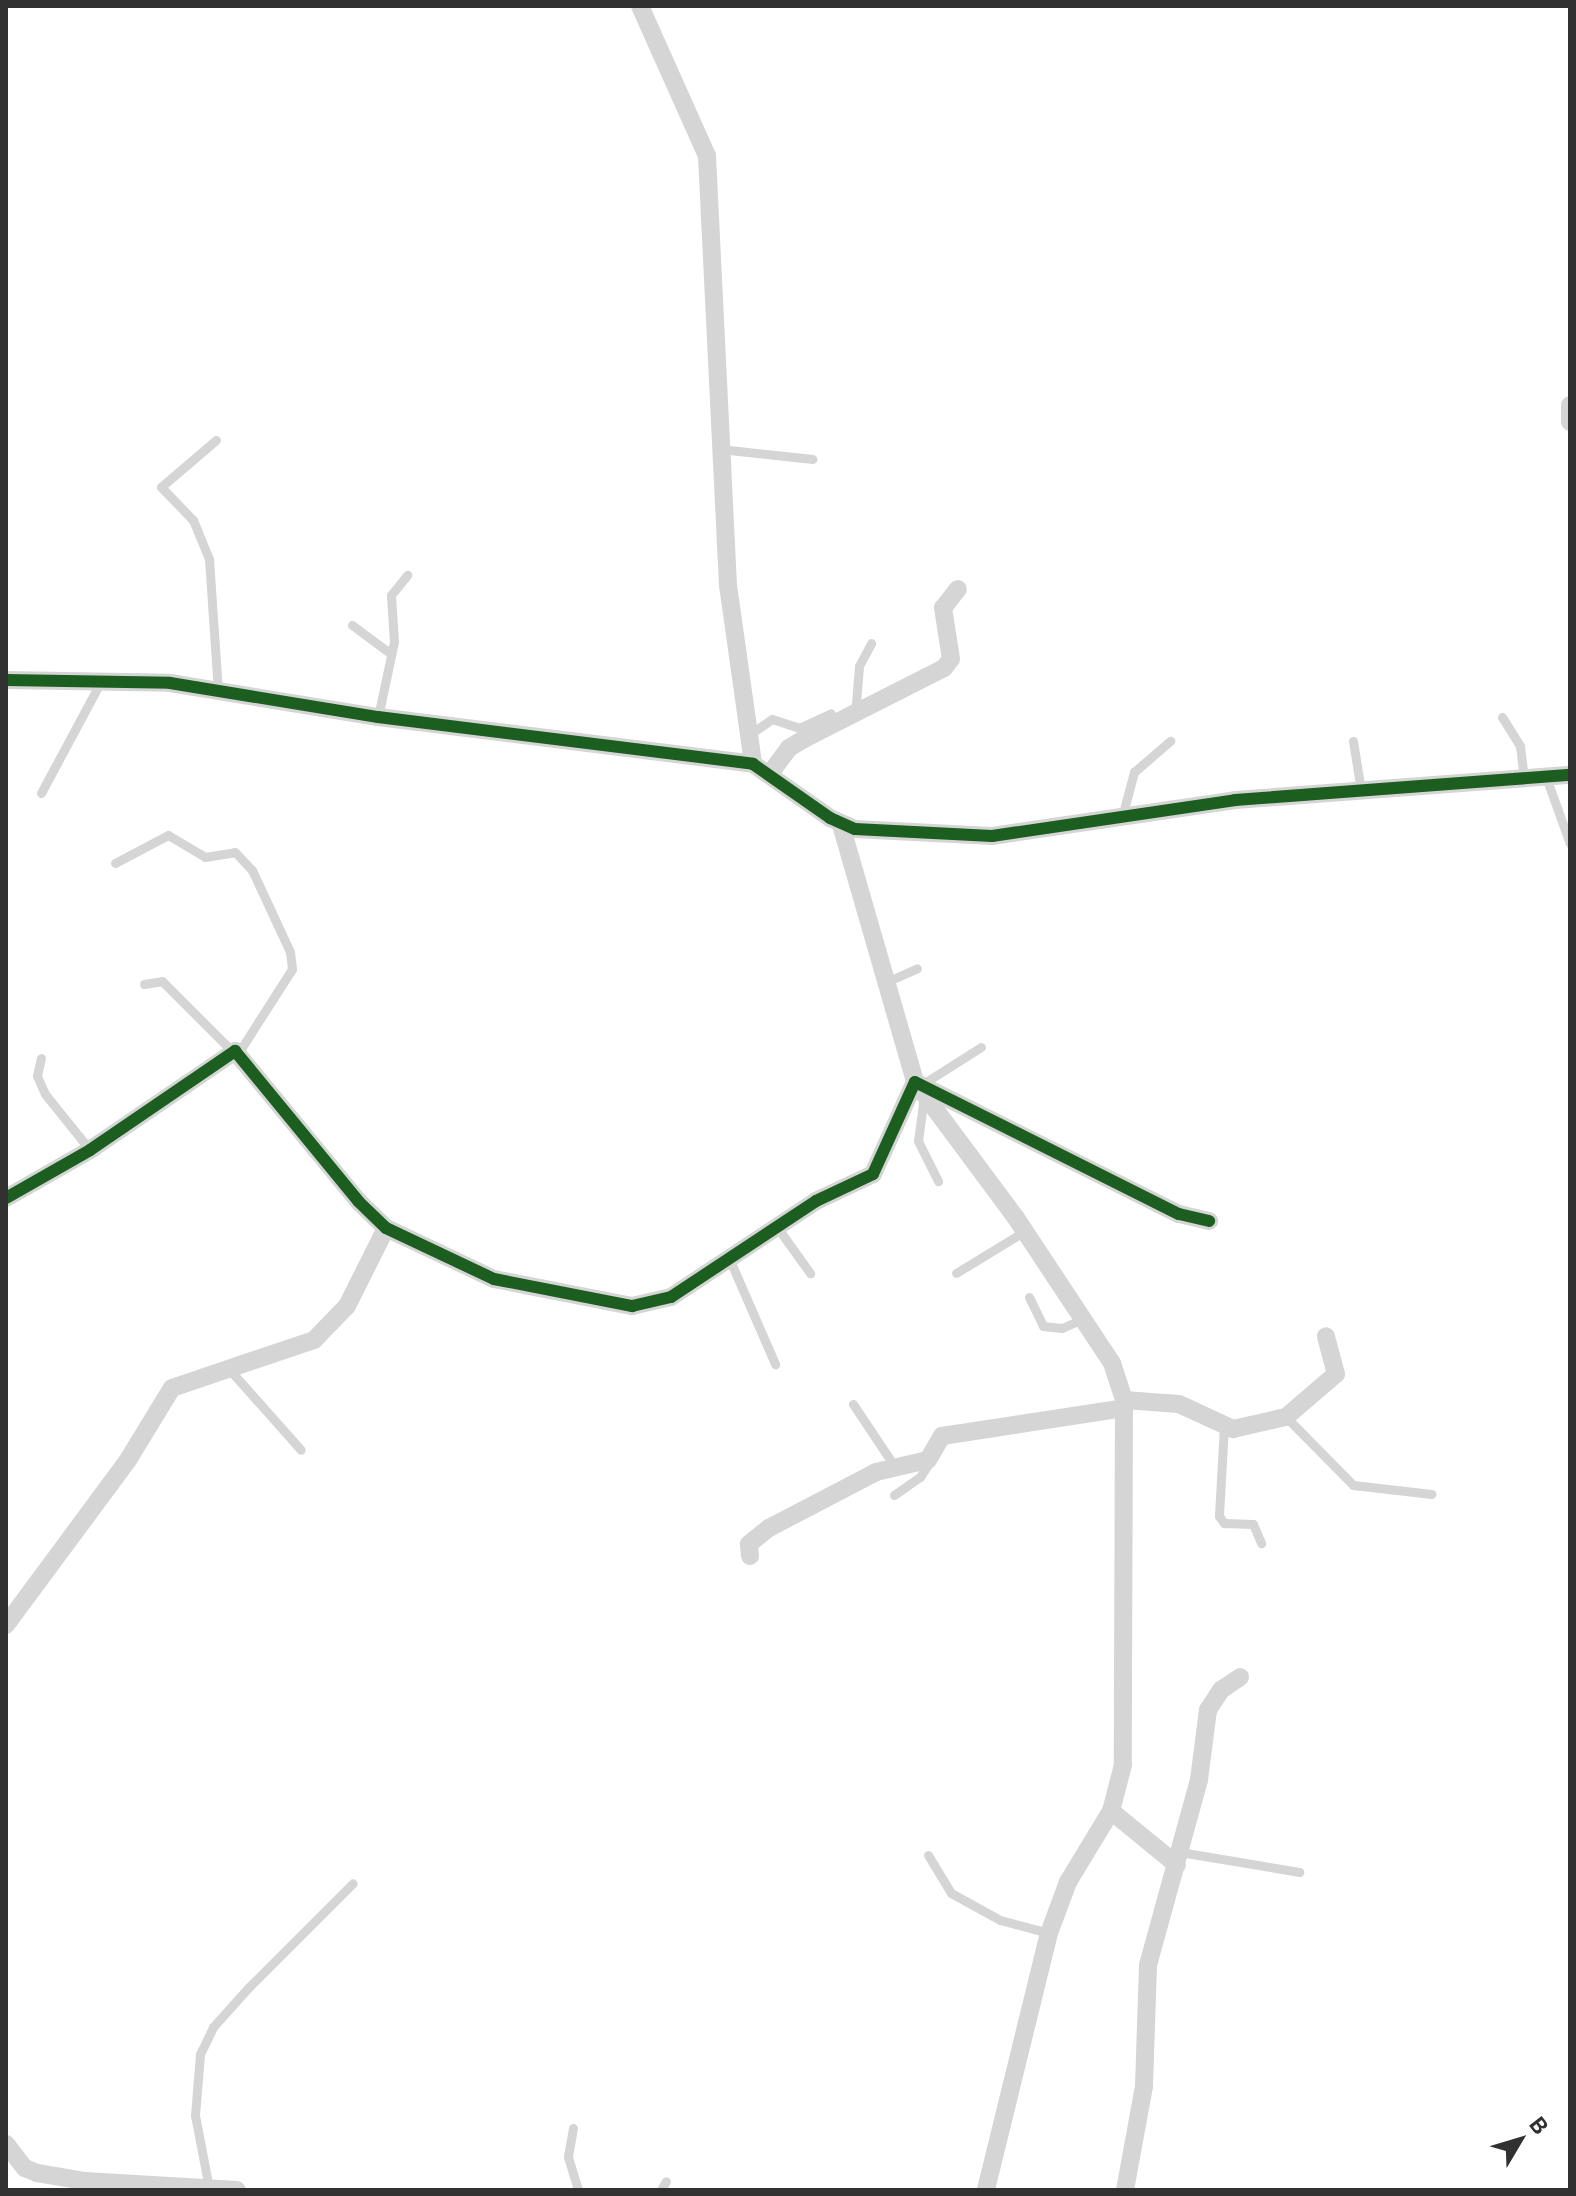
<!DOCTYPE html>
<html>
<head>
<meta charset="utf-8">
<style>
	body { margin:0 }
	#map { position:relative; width:1576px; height:2196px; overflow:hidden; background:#fff; font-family:"Public Sans",sans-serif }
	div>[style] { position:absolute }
	.service>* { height:9px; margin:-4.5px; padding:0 4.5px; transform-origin:4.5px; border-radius:4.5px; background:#d5d5d5 }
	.minor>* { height:18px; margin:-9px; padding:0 9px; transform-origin:9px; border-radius:9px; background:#d5d5d5 }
	.cycleway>* { height:12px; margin:-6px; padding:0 6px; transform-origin:6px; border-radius:6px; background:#1b5e20 }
	span { translate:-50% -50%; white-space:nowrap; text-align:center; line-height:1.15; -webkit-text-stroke:8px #fff; paint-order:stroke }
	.frame { position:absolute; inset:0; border:8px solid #313131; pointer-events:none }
	.north { position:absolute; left:1480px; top:2100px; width:80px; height:80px; -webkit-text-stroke:6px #fff; paint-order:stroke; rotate:52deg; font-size:22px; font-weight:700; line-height:32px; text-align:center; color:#313131 }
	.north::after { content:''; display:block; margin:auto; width:28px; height:36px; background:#313131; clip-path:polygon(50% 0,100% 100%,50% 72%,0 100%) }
</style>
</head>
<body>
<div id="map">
	<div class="service">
		<i style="left:216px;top:440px;width:72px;rotate:139.5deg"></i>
		<i style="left:161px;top:487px;width:46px;rotate:45.9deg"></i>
		<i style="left:193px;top:520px;width:42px;rotate:67.7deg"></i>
		<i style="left:209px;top:559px;width:132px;rotate:86.1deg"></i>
		<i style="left:720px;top:449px;width:93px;rotate:6.2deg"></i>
		<i style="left:352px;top:625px;width:49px;rotate:36.6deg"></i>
		<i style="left:855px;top:715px;width:49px;rotate:-85.3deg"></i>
		<i style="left:859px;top:666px;width:26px;rotate:-62deg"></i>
		<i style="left:378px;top:717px;width:77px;rotate:-78deg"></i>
		<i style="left:394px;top:642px;width:47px;rotate:-93.7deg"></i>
		<i style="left:391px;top:595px;width:26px;rotate:-51deg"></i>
		<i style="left:1502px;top:717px;width:34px;rotate:58deg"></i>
		<i style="left:1520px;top:746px;width:33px;rotate:83deg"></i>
		<i style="left:749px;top:735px;width:28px;rotate:-35deg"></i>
		<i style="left:772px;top:719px;width:28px;rotate:18deg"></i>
		<i style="left:799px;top:728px;width:35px;rotate:-25deg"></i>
		<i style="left:1353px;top:741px;width:51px;rotate:80.9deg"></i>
		<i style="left:1546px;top:777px;width:71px;rotate:70.3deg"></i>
		<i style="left:41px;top:793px;width:127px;rotate:-61.8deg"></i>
		<i style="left:1122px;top:817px;width:47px;rotate:-75.1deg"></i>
		<i style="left:1134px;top:772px;width:48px;rotate:-40.7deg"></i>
		<i style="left:115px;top:863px;width:60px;rotate:-27.8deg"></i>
		<i style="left:168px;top:835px;width:43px;rotate:30.7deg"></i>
		<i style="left:205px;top:857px;width:30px;rotate:-9deg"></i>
		<i style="left:235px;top:852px;width:25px;rotate:47deg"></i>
		<i style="left:252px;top:870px;width:90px;rotate:65.1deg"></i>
		<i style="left:290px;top:952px;width:17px;rotate:83deg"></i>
		<i style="left:292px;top:969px;width:98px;rotate:122.6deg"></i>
		<i style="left:884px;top:983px;width:36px;rotate:-24deg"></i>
		<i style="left:144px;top:984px;width:18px;rotate:-9deg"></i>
		<i style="left:162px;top:981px;width:99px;rotate:45deg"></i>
		<i style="left:41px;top:1058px;width:18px;rotate:103deg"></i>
		<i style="left:37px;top:1076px;width:20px;rotate:66deg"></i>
		<i style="left:45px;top:1094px;width:72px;rotate:51.2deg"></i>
		<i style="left:921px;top:1085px;width:71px;rotate:-32.3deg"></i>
		<i style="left:924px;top:1096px;width:45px;rotate:97.6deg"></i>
		<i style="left:918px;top:1141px;width:45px;rotate:63.4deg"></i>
		<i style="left:777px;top:1227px;width:57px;rotate:54.3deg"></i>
		<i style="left:729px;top:1258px;width:116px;rotate:66.5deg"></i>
		<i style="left:956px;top:1273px;width:81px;rotate:-31.3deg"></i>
		<i style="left:1029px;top:1297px;width:32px;rotate:64deg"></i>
		<i style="left:1043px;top:1326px;width:19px;rotate:6deg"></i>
		<i style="left:1062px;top:1328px;width:22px;rotate:-24deg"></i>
		<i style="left:229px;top:1369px;width:108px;rotate:48.4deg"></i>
		<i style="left:853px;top:1404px;width:76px;rotate:56.3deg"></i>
		<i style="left:1286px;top:1417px;width:95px;rotate:45.4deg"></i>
		<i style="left:1353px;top:1485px;width:79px;rotate:6.6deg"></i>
		<i style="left:1224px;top:1426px;width:90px;rotate:93.2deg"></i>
		<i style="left:1219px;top:1516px;width:9px;rotate:54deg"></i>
		<i style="left:1224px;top:1523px;width:29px;rotate:2deg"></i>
		<i style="left:1253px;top:1524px;width:21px;rotate:67deg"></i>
		<i style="left:894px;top:1495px;width:32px;rotate:-35deg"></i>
		<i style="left:920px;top:1477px;width:17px;rotate:-57deg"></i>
		<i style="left:1180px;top:1852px;width:121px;rotate:9.5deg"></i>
		<i style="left:928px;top:1855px;width:44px;rotate:58.8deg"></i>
		<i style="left:951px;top:1893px;width:56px;rotate:28.9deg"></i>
		<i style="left:1000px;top:1920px;width:51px;rotate:14.9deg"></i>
		<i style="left:573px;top:2128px;width:29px;rotate:100deg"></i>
		<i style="left:568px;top:2157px;width:34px;rotate:73deg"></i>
		<i style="left:209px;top:2188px;width:74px;rotate:-100.9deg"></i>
		<i style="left:195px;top:2115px;width:61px;rotate:-85.3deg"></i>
		<i style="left:200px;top:2054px;width:30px;rotate:-64deg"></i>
		<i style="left:213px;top:2027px;width:52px;rotate:-48.1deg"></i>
		<i style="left:248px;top:1988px;width:148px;rotate:-45deg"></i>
		<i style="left:661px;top:2190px;width:10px;rotate:-61deg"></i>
	</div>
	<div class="minor">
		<i style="left:640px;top:6px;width:164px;rotate:65.9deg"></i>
		<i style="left:707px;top:156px;width:430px;rotate:87.2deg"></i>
		<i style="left:728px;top:585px;width:181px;rotate:82deg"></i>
		<i style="left:1570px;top:405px;width:17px;rotate:90deg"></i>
		<i style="left:6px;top:680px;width:164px;rotate:1deg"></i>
		<i style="left:170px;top:683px;width:211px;rotate:9.3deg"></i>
		<i style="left:378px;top:717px;width:378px;rotate:7.1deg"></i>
		<i style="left:753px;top:764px;width:94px;rotate:35deg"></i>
		<i style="left:830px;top:818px;width:27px;rotate:24deg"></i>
		<i style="left:855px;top:829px;width:137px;rotate:2.9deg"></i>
		<i style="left:992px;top:836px;width:246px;rotate:-8.4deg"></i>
		<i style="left:1235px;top:800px;width:336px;rotate:-4.3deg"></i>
		<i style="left:771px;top:772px;width:30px;rotate:-53deg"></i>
		<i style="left:789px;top:748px;width:17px;rotate:-31deg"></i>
		<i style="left:804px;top:739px;width:157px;rotate:-26.9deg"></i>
		<i style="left:944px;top:668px;width:11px;rotate:-52deg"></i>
		<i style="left:951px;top:659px;width:52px;rotate:-98.9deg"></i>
		<i style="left:943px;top:608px;width:24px;rotate:-52deg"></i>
		<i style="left:841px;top:825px;width:267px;rotate:73.9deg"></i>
		<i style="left:915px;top:1082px;width:169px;rotate:53.4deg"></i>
		<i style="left:1016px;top:1218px;width:174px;rotate:56.5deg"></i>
		<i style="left:1112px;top:1363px;width:39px;rotate:72deg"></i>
		<i style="left:1124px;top:1400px;width:365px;rotate:90.2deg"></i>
		<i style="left:1123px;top:1765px;width:48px;rotate:104.6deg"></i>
		<i style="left:1111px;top:1811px;width:83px;rotate:121.2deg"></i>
		<i style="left:1068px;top:1882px;width:54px;rotate:110.4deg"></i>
		<i style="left:1049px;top:1933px;width:265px;rotate:103.8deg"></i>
		<i style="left:6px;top:1198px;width:97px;rotate:-29.7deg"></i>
		<i style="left:90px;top:1150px;width:176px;rotate:-34.3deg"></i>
		<i style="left:235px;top:1051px;width:194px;rotate:50.6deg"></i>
		<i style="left:358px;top:1201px;width:39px;rotate:44deg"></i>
		<i style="left:386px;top:1228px;width:119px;rotate:25.3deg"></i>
		<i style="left:494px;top:1279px;width:141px;rotate:11.1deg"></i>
		<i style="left:632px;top:1306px;width:40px;rotate:-13deg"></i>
		<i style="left:671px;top:1297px;width:174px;rotate:-33.5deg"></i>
		<i style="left:816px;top:1201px;width:63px;rotate:-25.3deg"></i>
		<i style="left:873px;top:1174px;width:101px;rotate:-65.5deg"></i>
		<i style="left:915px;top:1082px;width:295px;rotate:26.6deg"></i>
		<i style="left:1179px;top:1214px;width:31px;rotate:13deg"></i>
		<i style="left:1124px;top:1400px;width:55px;rotate:4.2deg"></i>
		<i style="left:1179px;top:1404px;width:60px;rotate:24.8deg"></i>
		<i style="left:1233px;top:1429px;width:54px;rotate:-12.8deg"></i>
		<i style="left:1286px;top:1417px;width:66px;rotate:-40.7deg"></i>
		<i style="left:1336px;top:1374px;width:39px;rotate:-105deg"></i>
		<i style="left:750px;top:1556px;width:12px;rotate:-95deg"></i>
		<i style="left:749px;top:1544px;width:26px;rotate:-39deg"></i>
		<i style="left:769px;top:1528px;width:121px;rotate:-27.6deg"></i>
		<i style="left:876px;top:1472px;width:53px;rotate:-13deg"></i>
		<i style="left:928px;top:1460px;width:28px;rotate:-60deg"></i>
		<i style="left:942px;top:1436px;width:184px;rotate:-8.7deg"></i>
		<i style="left:6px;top:1625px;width:205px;rotate:-53.5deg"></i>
		<i style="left:128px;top:1460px;width:84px;rotate:-58.6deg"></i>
		<i style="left:172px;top:1388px;width:150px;rotate:-18.7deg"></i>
		<i style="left:314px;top:1340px;width:47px;rotate:-45.9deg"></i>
		<i style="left:347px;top:1306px;width:87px;rotate:-63.4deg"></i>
		<i style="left:1111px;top:1811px;width:85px;rotate:39.3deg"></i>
		<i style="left:6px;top:2144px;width:31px;rotate:52deg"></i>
		<i style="left:25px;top:2168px;width:13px;rotate:23deg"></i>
		<i style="left:37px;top:2173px;width:49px;rotate:9.5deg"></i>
		<i style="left:85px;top:2181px;width:152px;rotate:3.4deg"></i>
		<i style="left:1125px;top:2190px;width:106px;rotate:-79.6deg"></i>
		<i style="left:1144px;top:2086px;width:121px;rotate:-88.1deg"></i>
		<i style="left:1148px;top:1965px;width:192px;rotate:-74.6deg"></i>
		<i style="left:1199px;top:1780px;width:71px;rotate:-82.7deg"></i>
		<i style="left:1208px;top:1710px;width:24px;rotate:-57deg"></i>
		<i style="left:1221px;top:1690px;width:23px;rotate:-34deg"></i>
	</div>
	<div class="cycleway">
		<i style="left:6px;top:680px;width:164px;rotate:1deg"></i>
		<i style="left:170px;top:683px;width:211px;rotate:9.3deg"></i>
		<i style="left:378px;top:717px;width:378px;rotate:7.1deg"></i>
		<i style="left:753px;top:764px;width:94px;rotate:35deg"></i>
		<i style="left:830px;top:818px;width:27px;rotate:24deg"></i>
		<i style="left:855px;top:829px;width:137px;rotate:2.9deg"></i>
		<i style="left:992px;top:836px;width:246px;rotate:-8.4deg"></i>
		<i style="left:1235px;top:800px;width:336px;rotate:-4.3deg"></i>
		<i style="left:6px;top:1198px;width:97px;rotate:-29.7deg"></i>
		<i style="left:90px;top:1150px;width:176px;rotate:-34.3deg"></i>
		<i style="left:235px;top:1051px;width:194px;rotate:50.6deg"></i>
		<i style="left:358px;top:1201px;width:39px;rotate:44deg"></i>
		<i style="left:386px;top:1228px;width:119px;rotate:25.3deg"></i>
		<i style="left:494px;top:1279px;width:141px;rotate:11.1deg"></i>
		<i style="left:632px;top:1306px;width:40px;rotate:-13deg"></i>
		<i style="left:671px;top:1297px;width:174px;rotate:-33.5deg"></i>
		<i style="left:816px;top:1201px;width:63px;rotate:-25.3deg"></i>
		<i style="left:873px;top:1174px;width:101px;rotate:-65.5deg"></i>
		<i style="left:915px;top:1082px;width:295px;rotate:26.6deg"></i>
		<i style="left:1179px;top:1214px;width:31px;rotate:13deg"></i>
	</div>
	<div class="frame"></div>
	<div class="north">B</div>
</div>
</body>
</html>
